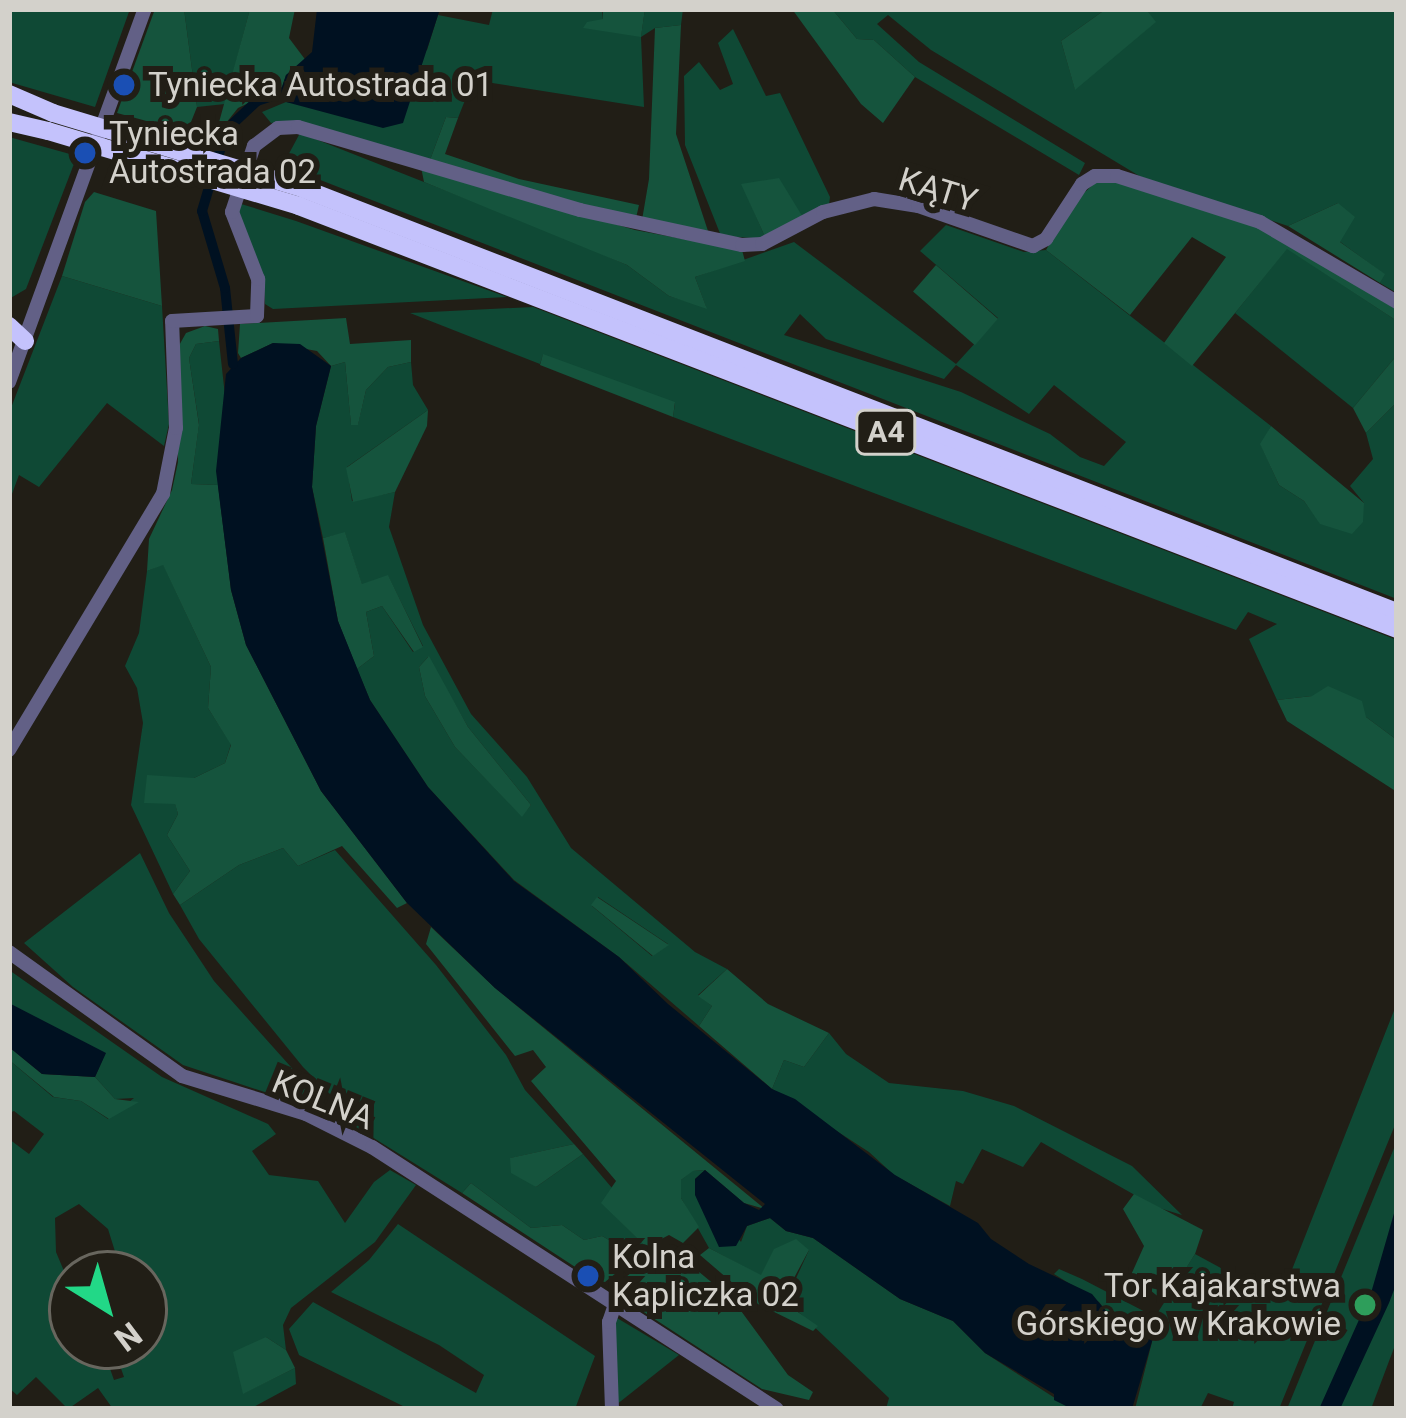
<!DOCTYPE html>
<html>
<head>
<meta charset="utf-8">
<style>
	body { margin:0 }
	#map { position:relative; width:1406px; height:1418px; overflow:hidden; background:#211e16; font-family:Roboto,sans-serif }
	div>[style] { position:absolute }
	.green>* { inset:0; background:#0f4935 }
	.forest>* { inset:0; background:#15543d; transform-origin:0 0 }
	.water>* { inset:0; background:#001121 }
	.canal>* { height:10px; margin:-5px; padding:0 5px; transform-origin:5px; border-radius:5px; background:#001121 }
	.minor>* { height:14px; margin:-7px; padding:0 7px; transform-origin:7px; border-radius:7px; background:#626086 }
	.highway>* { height:18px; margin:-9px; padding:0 9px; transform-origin:9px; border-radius:9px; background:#c4c2fc }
	.highway-bridge>* { height:18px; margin:-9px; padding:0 9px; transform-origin:9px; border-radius:9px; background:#c4c2fc }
	.dots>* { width:33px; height:33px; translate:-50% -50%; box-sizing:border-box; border:6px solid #211e16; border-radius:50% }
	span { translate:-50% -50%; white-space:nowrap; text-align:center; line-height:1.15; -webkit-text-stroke:12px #211e16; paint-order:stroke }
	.shield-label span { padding:3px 9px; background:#211e16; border:3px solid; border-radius:9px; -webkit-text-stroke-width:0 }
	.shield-label { font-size:30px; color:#d3d1cb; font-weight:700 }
	.poi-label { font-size:33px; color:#d3d1cb }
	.left { translate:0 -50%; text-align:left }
	.right { translate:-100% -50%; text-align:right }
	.street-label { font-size:33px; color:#d3d1cb }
	.frame { position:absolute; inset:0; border:12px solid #d3d1cb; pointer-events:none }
	.north { position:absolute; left:48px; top:1250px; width:120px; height:120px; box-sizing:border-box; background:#211e16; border:3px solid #68665e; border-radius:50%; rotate:143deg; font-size:33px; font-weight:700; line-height:48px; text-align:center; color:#d3d1cb }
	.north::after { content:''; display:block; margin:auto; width:42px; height:54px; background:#22d887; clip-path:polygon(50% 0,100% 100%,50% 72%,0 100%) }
</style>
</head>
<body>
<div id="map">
	<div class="green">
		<i style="clip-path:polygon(9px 9px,130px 9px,95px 107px,9px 82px)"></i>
		<i style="clip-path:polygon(184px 9px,250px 9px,225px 104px,197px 107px)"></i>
		<i style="clip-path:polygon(493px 9px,602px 9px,603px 20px,641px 36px,645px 9px,683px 9px,681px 25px,655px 28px,641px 37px,644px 107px,473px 80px,458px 118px,446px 117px,430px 160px,292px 121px,271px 123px,262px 112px,286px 102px,310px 105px,427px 50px,438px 15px,489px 25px)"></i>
		<i style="clip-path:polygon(832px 9px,1106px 9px,1061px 41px,1075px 89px,1155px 22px,1146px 9px,1397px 9px,1397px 293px,1380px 283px,1384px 274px,1339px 241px,1338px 203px,1288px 226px,1141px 177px,931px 50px,888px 15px,877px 24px,919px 62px,1085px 163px,1079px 175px,915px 77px,874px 40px,857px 39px)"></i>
		<i style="clip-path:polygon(733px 29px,766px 96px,780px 93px,830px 197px,829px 205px,804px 219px,742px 184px,766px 239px,721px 236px,685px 145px,684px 76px,699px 62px,720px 90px,733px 84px,718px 43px)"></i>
		<i style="clip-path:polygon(evenodd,300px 133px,563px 237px,627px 265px,669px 296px,706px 307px,695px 277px,794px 242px,956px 364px,998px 318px,920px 251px,946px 225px,1024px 252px,1046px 250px,1271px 426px,1261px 445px,1279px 485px,1304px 501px,1321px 524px,1364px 503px,1350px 486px,1373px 459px,1366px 433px,1397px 402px,1397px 599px,310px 176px,284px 163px,300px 133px,800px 314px,826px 339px,944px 379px,956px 365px,1029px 414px,1054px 385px,1126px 442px,1104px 466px,1080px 457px,1050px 434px,961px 392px,784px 335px,800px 314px)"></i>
		<i style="clip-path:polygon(9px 137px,77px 156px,26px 289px,9px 299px)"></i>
		<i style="clip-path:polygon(238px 203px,296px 221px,507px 297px,273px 309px,265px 304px,264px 284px,239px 224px)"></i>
		<i style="clip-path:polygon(1287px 248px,1397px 321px,1397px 355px,1353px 408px,1235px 313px)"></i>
		<i style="clip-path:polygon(62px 276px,162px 306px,169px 424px,164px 446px,107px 403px,39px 487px,19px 475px,9px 502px,9px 413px)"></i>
		<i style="clip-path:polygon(533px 307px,1397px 640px,1397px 740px,1366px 717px,1312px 696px,1277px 700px,1249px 639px,1277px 624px,1248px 612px,1236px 630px,673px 417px,675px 403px,543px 355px,540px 364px,410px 313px)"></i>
		<i style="clip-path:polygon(219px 341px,226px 405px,218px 485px,191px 484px,199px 424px,189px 358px,196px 344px)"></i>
		<i style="clip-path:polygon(evenodd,345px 362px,351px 424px,358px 424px,366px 390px,388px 367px,411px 362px,413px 385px,428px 410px,347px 467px,352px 501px,395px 492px,389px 527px,423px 625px,471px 714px,527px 777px,571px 848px,695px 952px,727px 969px,698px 995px,712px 1006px,699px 1026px,619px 957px,514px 880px,428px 787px,370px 700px,357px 669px,374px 656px,366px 612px,382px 606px,413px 652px,423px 646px,388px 576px,362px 585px,345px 533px,323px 538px,312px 487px,316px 426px,331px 366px,345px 362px,428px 657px,468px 727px,531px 805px,522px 816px,455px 747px,425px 696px,419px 667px,428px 657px,345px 362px,598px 897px,668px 944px,668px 945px,652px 956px,592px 906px,598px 897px)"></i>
		<i style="clip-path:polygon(163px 564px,211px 667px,208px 708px,231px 744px,225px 763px,194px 778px,175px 803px,178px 814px,167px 835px,190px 871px,173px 894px,131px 805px,143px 723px,137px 688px,125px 666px,139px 633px,147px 571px)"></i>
		<i style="clip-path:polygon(283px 848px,298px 866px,335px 850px,436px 965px,506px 1055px,525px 1090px,574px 1144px,511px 1158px,536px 1187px,583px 1154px,612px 1188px,602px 1203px,646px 1247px,637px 1256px,602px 1236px,584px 1240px,562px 1225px,531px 1228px,471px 1183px,462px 1193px,348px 1122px,344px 1108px,303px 1067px,199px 939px,180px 905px,239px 865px)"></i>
		<i style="clip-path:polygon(140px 853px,169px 913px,214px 981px,334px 1115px,183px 1065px,73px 987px,24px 943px)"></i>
		<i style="clip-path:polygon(evenodd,9px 970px,162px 1077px,268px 1124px,276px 1134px,252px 1151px,269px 1175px,318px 1181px,345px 1223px,374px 1182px,390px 1170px,416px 1185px,375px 1242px,291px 1308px,283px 1325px,286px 1350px,266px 1337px,244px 1393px,295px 1368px,296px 1384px,250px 1409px,113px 1409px,98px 1388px,68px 1409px,36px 1377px,17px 1395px,9px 1388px,9px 1139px,29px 1154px,44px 1134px,14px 1111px,9px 1113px,9px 1060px,53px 1097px,81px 1101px,108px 1119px,134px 1098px,115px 1099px,95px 1077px,105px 1054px,9px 1014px,9px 970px,79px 1204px,108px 1229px,122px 1274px,144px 1274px,144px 1346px,113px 1346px,124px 1377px,114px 1380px,102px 1346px,72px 1346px,72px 1290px,56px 1252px,55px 1218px,79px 1204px)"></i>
		<i style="clip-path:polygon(1397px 1003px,1397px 1120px,1279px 1409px,1232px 1409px,1234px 1402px,1208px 1393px,1200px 1409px,1135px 1409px,1153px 1338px,1114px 1321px,1099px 1302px,1054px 1274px,1059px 1269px,1082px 1279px,1155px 1317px,1195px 1254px,1280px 1300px)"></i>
		<i style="clip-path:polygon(829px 1033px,846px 1054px,889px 1083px,963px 1091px,1014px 1106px,1132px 1166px,1182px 1215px,1156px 1207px,1041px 1142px,1023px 1167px,982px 1149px,963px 1184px,956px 1181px,950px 1206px,894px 1175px,869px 1152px,772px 1089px,784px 1060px,804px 1067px)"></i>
		<i style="clip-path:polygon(1397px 1141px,1397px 1340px,1371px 1409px,1287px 1409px)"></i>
		<i style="clip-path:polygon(705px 1170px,695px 1179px,741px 1242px,747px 1226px,770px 1218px,786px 1231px,813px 1238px,900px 1299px,953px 1321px,985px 1353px,1072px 1409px,886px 1409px,889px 1398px,786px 1300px,809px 1250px,761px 1276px,709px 1248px,681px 1198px,681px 1180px,692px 1171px)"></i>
		<i style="clip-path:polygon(398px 1224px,595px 1356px,575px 1409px,409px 1409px,299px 1355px,289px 1329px,313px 1302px,476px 1393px,484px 1375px,439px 1345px,331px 1292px,369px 1260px)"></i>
		<i style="clip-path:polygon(617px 1318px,679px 1355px,616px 1405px,614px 1322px)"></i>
	</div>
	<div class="forest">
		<i style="clip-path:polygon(155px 9px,184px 9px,197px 107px,187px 132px,117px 113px)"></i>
		<i style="clip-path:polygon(250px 9px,295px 9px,289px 38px,307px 62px,286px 75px,282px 87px,238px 108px,222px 128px,218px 126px)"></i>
		<i style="clip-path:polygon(603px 9px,645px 9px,641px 37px,583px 28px,587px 22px,603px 19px)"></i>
		<i style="clip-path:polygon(792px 9px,832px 9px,857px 39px,874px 40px,915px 77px,883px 123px,861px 104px)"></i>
		<i style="clip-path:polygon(1106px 9px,1146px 9px,1156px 22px,1075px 90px,1061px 41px)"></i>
		<i style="clip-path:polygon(681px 25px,676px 134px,708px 231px,642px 220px,649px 179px,655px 28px)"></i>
		<i style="clip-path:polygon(446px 117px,458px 118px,445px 154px,519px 179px,639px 205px,636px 218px,573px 205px,430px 160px)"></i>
		<i style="clip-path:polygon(421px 167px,635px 230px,742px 250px,745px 261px,695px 277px,707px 309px,669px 296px,627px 265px,424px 182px)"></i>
		<i style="clip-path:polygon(779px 178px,804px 219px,766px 239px,741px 184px)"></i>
		<i style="clip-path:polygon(1098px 180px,1119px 181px,1254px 225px,1397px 307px,1397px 321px,1287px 249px,1192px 366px,1164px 343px,1226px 257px,1192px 237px,1130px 315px,1046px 250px,1074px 202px)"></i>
		<i style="clip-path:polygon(94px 192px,156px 211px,162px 306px,62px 276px,85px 202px)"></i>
		<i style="clip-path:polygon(1338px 203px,1355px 217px,1340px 242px,1385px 274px,1380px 283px,1288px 226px)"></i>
		<i style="left:936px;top:265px;width:82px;height:35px;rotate:41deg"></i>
		<i style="clip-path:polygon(346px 318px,350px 344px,411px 340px,411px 362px,388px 367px,366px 390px,358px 425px,351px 425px,345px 362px,331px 366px,317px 351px,273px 343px,241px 358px,238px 353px,240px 324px)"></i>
		<i style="clip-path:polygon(205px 326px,218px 329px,219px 341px,196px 344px,189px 358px,199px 425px,191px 484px,218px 485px,231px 590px,246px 645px,321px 791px,407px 903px,397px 908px,342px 846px,298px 866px,283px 848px,239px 865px,180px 905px,173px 894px,190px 871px,167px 835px,178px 814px,175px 804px,144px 803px,147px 775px,194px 778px,225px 763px,231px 745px,208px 708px,211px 667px,163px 565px,147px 571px,149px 539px,172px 490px,178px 462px,177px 349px,186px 333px)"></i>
		<i style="clip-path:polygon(543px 354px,675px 402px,673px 417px,540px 365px)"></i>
		<i style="clip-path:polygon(1397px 355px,1397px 402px,1366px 433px,1353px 408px)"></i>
		<i style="clip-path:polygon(428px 410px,427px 426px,395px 492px,353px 502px,346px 468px)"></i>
		<i style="clip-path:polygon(1271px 426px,1364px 503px,1363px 522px,1352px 534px,1320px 524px,1304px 501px,1279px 485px,1260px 444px)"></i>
		<i style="clip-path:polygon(345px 532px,362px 584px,388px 575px,423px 647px,414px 652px,382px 606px,366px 612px,374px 656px,357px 669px,338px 621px,323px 538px)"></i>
		<i style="clip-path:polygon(429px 656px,468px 727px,531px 805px,522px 817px,455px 747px,425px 696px,419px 667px)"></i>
		<i style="clip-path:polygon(1328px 686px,1362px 701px,1366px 717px,1397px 740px,1397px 792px,1287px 721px,1277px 700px,1312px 696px)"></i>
		<i style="clip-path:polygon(597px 897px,669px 945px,653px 956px,591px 905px)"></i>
		<i style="clip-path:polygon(431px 927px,495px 988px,765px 1209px,744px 1203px,705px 1170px,693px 1171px,681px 1180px,681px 1198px,699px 1227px,683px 1243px,669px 1235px,646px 1247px,601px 1203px,616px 1181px,531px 1081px,546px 1067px,533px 1050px,515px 1056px,426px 944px)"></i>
		<i style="clip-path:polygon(727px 969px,768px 1004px,829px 1033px,804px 1067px,784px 1060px,772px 1089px,699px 1026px,712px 1006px,698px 996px)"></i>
		<i style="clip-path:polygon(9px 1047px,42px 1074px,95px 1077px,115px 1099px,139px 1102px,109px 1119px,81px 1101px,54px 1097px,9px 1060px)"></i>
		<i style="clip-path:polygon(574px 1144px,583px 1154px,536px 1187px,511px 1173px,510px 1158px)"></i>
		<i style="clip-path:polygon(471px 1183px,531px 1228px,562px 1225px,584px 1240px,602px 1236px,637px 1256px,605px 1282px,595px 1280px,462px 1193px)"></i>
		<i style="clip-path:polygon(1134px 1194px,1203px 1230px,1195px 1254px,1165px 1302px,1131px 1275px,1144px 1246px,1123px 1209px)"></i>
		<i style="clip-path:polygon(796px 1239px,809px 1250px,794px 1278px,770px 1284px,769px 1292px,818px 1326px,813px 1331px,756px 1303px,700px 1255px,709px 1248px,761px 1275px,774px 1249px)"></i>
		<i style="clip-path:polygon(658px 1251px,675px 1252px,733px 1300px,788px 1375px,813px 1392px,809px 1400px,762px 1389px,610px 1290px)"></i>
		<i style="clip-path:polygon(266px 1337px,286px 1350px,295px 1368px,243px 1394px,233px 1352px)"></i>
	</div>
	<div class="water">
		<i style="clip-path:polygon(317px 9px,440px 9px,403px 123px,383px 128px,286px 102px,282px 87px,286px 75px,312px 52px)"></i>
		<i style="clip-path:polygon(273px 343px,300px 344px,331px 366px,316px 426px,312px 487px,338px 621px,370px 700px,428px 787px,514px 881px,619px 957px,668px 1004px,772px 1089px,795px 1099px,895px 1175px,978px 1223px,991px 1239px,1029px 1264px,1092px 1294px,1114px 1321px,1153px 1338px,1132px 1409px,1072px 1409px,1054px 1400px,1054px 1394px,985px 1353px,953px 1321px,900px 1299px,813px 1238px,786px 1231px,770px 1218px,747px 1226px,736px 1246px,719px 1247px,695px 1195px,695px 1179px,705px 1170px,744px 1203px,759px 1210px,765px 1204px,495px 988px,407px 903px,321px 791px,246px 645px,231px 590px,216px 471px,226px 374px,241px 358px)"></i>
		<i style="clip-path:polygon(9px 1003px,106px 1053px,95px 1077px,42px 1074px,9px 1047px)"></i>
		<i style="clip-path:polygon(1397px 1203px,1397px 1282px,1389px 1303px,1340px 1409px,1319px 1409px,1371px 1293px)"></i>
	</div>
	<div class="canal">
		<i style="left:233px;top:364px;width:76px;rotate:-96deg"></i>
		<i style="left:225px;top:288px;width:80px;rotate:-106.6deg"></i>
		<i style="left:202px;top:211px;width:84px;rotate:-73.5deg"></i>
		<i style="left:226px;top:130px;width:42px;rotate:-43.1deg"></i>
		<i style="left:257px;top:101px;width:29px;rotate:-18deg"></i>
	</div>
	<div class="minor">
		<i style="left:9px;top:382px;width:397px;rotate:-70deg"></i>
		<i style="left:9px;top:750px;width:299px;rotate:-59deg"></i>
		<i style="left:163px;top:494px;width:67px;rotate:-78.9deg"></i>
		<i style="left:176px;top:428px;width:107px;rotate:-92.1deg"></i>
		<i style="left:172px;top:321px;width:85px;rotate:-3.4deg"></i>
		<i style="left:257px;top:316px;width:37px;rotate:-88deg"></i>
		<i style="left:258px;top:279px;width:72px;rotate:-111.2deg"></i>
		<i style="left:232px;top:212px;width:70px;rotate:-71.6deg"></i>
		<i style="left:254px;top:146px;width:30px;rotate:-37deg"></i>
		<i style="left:278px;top:128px;width:20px;rotate:-3deg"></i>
		<i style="left:298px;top:127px;width:294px;rotate:16.4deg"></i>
		<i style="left:580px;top:210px;width:166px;rotate:12.2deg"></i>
		<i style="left:742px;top:245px;width:20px;rotate:-3deg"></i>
		<i style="left:762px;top:244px;width:69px;rotate:-27.7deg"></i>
		<i style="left:823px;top:212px;width:53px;rotate:-14.3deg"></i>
		<i style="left:874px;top:199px;width:45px;rotate:9deg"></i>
		<i style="left:918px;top:206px;width:122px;rotate:19.2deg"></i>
		<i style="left:1033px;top:246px;width:15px;rotate:-28deg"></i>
		<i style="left:1046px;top:239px;width:66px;rotate:-56.8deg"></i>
		<i style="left:1082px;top:184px;width:15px;rotate:-32deg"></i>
		<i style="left:1095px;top:176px;width:22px"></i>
		<i style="left:1117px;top:176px;width:150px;rotate:17.8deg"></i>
		<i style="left:1260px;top:222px;width:159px;rotate:30.3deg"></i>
		<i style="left:9px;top:952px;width:213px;rotate:35.6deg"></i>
		<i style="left:182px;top:1076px;width:130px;rotate:17deg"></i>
		<i style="left:306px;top:1114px;width:74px;rotate:26.6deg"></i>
		<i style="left:372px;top:1147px;width:482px;rotate:32.9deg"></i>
		<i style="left:612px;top:1409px;width:87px;rotate:-92deg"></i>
		<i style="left:609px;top:1322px;width:18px;rotate:-71deg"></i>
	</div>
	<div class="highway">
		<i style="left:9px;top:94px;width:48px;rotate:23.4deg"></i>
		<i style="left:9px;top:122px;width:40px;rotate:13deg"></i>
		<i style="left:304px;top:189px;width:1172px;rotate:21.16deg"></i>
		<i style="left:299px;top:206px;width:1177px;rotate:21.07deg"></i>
		<i style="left:9px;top:326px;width:22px;rotate:43deg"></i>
	</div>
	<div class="highway-bridge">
		<i style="left:53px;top:113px;width:262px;rotate:16.8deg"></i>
		<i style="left:48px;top:131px;width:262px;rotate:16.6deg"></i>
	</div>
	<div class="dots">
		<i style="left:124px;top:85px;background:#1a4fb4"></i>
		<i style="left:85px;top:153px;background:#1a4fb4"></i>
		<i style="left:588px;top:1276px;background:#1a4fb4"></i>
		<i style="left:1365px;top:1305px;background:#2e9e5b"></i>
	</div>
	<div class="shield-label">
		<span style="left:886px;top:432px">A4</span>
	</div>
	<div class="poi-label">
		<span class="left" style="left:148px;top:85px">Tyniecka Autostrada 01</span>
		<span class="left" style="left:109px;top:153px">Tyniecka<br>Autostrada 02</span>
		<span class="left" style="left:612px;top:1276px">Kolna<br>Kapliczka 02</span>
		<span class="right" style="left:1341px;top:1305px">Tor Kajakarstwa<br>Górskiego w Krakowie</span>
	</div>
	<div class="street-label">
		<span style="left:938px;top:190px;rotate:17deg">KĄTY</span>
		<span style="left:323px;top:1100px;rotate:22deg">KOLNA</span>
	</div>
	<div class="frame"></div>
	<div class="north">N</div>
</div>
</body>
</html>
